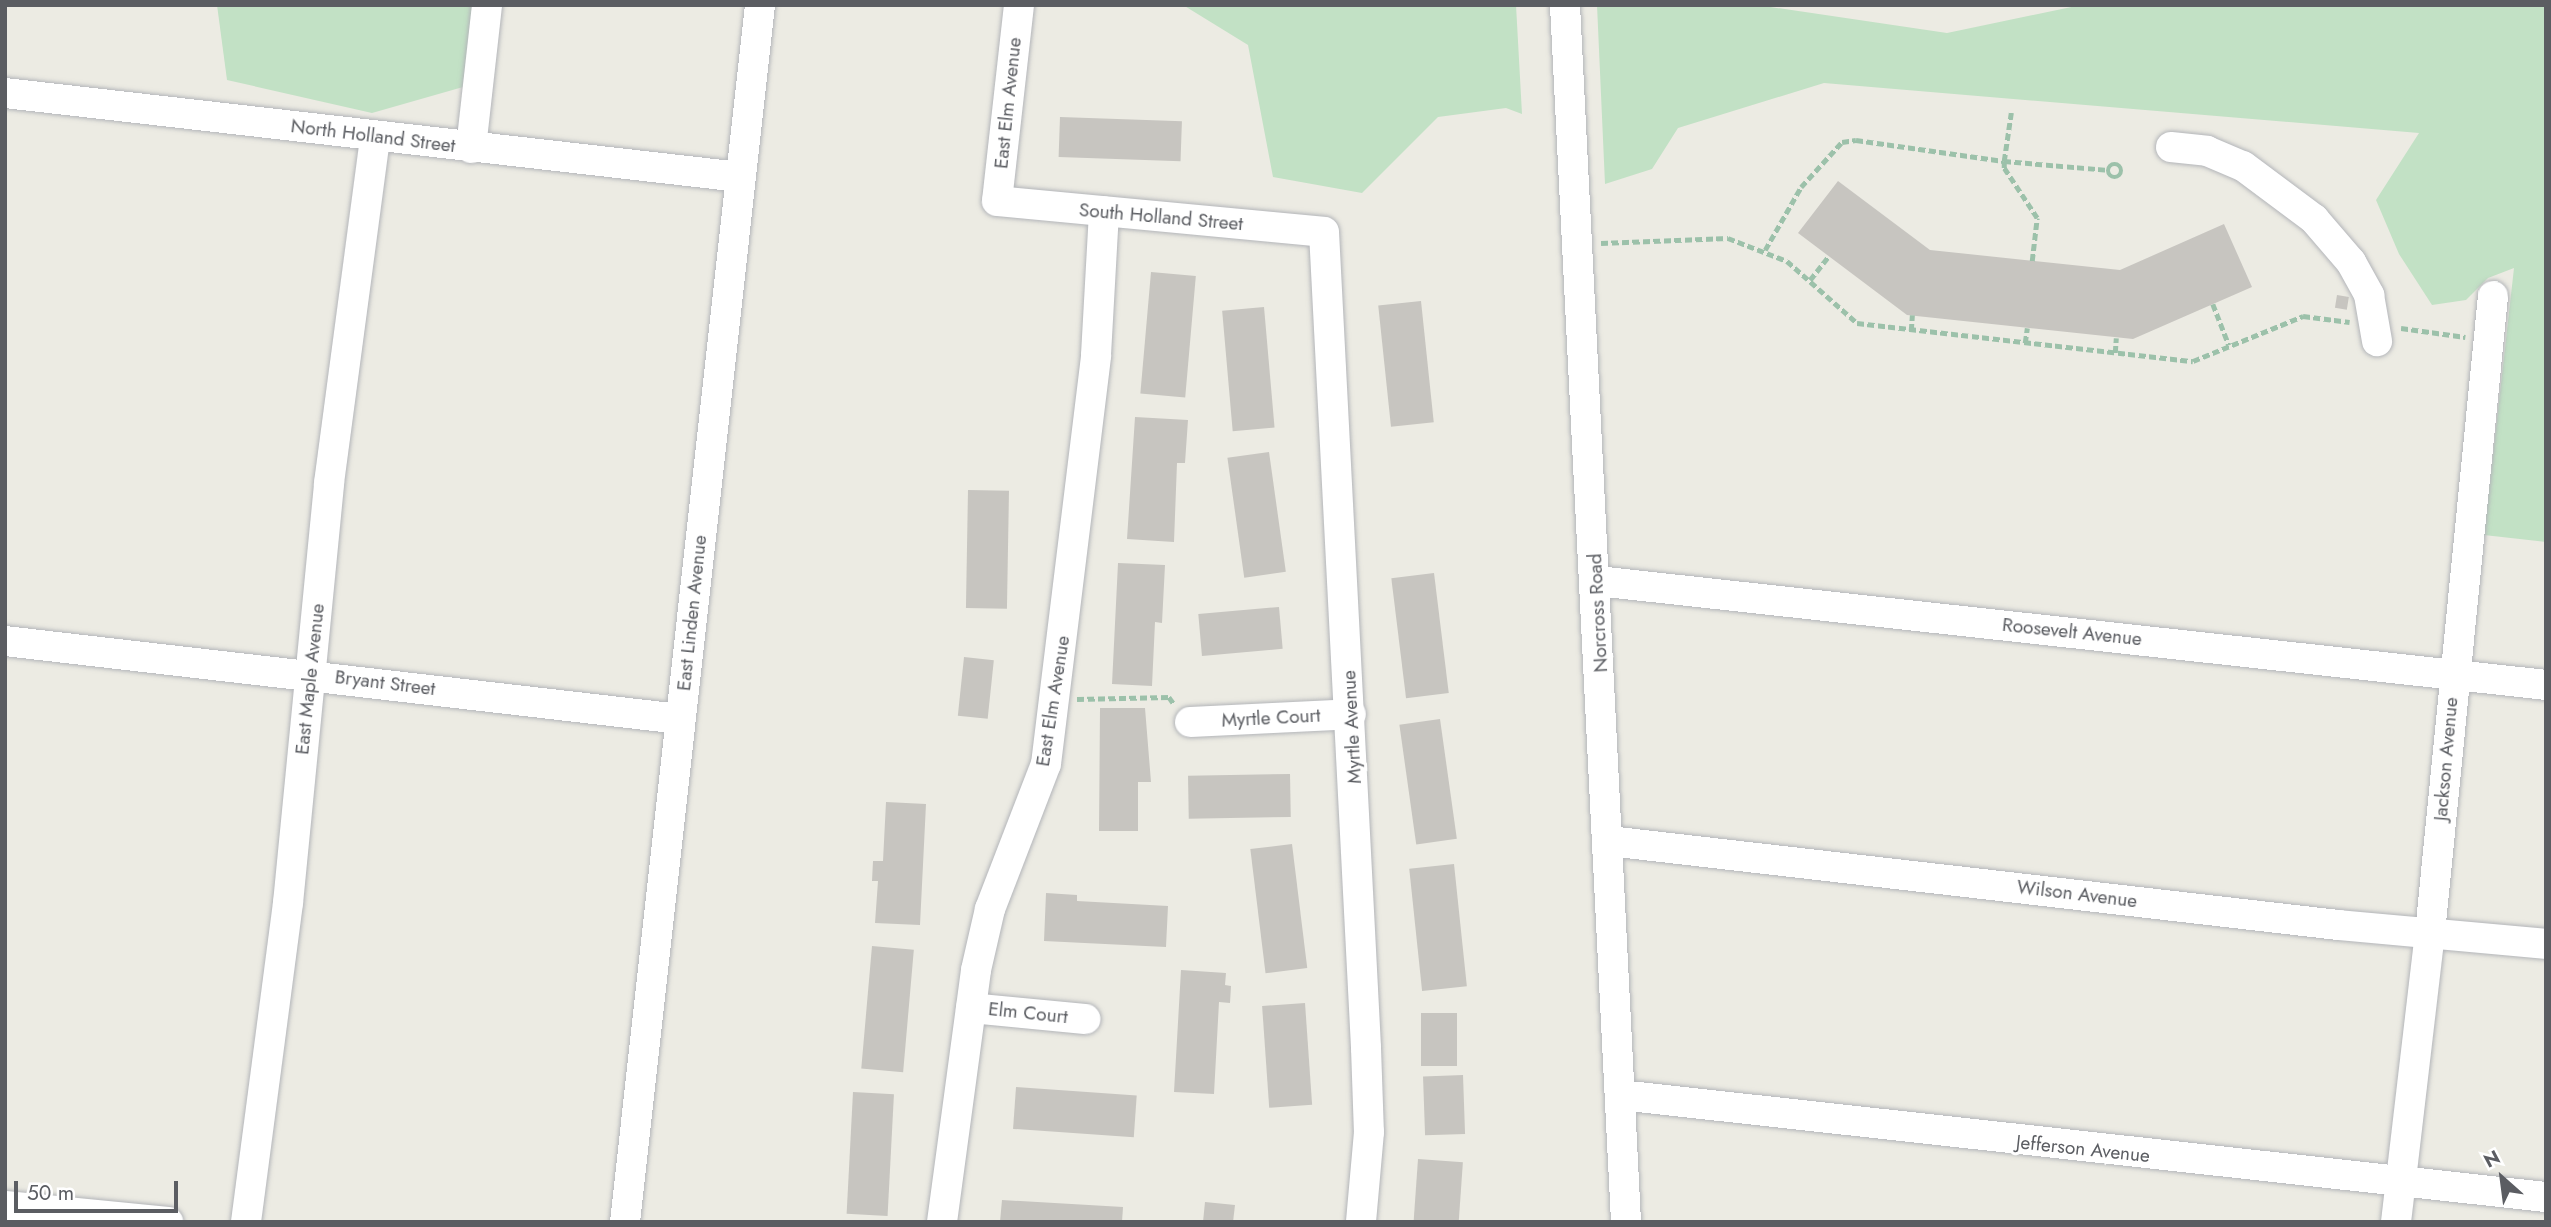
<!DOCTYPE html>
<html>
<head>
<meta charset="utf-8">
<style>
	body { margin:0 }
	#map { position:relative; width:2551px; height:1227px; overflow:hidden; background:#ecebe3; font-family:Jost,sans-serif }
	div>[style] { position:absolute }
	.green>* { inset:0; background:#c2e1c5 }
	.building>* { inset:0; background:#c7c5c0; transform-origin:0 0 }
	.path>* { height:4.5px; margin-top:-2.25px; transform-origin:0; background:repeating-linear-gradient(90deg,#9cc1aa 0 7px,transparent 0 10.5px) }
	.path>.ring { margin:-2.25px; padding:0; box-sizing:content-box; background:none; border:4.5px solid #9cc1aa; border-radius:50% }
	.roads { filter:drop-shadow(0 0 2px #b3b5b9) drop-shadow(0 0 2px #b3b5b9) }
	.minor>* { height:30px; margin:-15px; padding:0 15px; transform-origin:15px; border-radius:15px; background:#fff }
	span { translate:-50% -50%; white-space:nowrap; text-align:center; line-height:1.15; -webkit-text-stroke:6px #fff; paint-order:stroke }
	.street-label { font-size:19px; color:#5b5d62 }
	.frame { position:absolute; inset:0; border:7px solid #5b5d62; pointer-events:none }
	.north { position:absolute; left:2467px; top:1143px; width:70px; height:70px; -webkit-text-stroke:5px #fff; paint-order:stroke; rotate:332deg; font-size:19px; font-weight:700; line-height:28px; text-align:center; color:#5b5d62 }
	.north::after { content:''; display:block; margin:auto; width:24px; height:32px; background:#5b5d62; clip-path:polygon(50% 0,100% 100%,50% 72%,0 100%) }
	.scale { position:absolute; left:14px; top:1181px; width:164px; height:32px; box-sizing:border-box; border:4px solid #5b5d62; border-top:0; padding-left:9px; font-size:21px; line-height:24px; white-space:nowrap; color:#5b5d62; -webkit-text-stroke:5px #fff; paint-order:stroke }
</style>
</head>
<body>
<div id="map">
	<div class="green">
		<i style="clip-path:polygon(217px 5px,474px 5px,463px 87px,372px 113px,227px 80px)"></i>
		<i style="clip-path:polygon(1183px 5px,1516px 5px,1522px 114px,1506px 108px,1438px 117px,1362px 193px,1273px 177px,1248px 45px)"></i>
		<i style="clip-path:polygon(1597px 5px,1757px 5px,1947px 33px,2081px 5px,2546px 5px,2546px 542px,2484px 535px,2514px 268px,2488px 278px,2466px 300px,2432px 305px,2399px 254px,2376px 200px,2419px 133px,1824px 83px,1678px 128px,1652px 169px,1605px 184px)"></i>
	</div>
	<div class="building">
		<i style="left:1060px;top:117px;width:122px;height:40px;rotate:2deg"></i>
		<i style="clip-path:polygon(1838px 181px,1930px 250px,2120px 270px,2224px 224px,2252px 287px,2133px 339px,1907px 315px,1798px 233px)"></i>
		<i style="left:1151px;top:272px;width:45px;height:122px;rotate:5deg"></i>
		<i style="left:2337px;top:295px;width:12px;height:13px;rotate:9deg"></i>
		<i style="left:1421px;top:301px;width:122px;height:43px;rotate:84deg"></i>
		<i style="left:1264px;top:307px;width:121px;height:42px;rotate:85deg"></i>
		<i style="clip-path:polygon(1135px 417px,1188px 420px,1185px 463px,1177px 463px,1174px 542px,1127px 539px)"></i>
		<i style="left:1269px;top:452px;width:121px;height:42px;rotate:82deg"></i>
		<i style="left:968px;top:490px;width:41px;height:118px;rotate:1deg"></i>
		<i style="clip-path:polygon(1118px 563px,1165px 565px,1162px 623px,1155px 622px,1152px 686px,1112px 684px)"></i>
		<i style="left:1434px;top:573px;width:121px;height:43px;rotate:83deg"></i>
		<i style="left:1279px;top:607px;width:42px;height:81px;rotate:85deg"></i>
		<i style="left:964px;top:657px;width:30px;height:59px;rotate:6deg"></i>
		<i style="clip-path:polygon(1100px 708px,1145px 708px,1151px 782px,1138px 782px,1138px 831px,1099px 831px)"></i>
		<i style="left:1440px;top:719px;width:121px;height:41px;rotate:82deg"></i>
		<i style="left:1290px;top:774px;width:43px;height:102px;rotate:89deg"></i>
		<i style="clip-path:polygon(886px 802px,926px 804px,920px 925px,875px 923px,878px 881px,872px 881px,873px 861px,883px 861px)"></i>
		<i style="left:1292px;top:844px;width:125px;height:42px;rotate:83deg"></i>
		<i style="left:1454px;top:864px;width:123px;height:45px;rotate:84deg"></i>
		<i style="clip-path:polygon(1046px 893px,1077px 895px,1077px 901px,1168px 906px,1166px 947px,1044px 941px)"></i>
		<i style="left:872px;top:946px;width:42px;height:123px;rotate:5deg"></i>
		<i style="clip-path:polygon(1181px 970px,1226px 973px,1225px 985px,1231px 986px,1230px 1003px,1219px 1002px,1214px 1094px,1174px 1092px)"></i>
		<i style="left:1305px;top:1003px;width:102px;height:43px;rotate:86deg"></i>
		<i style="left:1421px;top:1013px;width:36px;height:53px"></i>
		<i style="left:1463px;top:1075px;width:59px;height:40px;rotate:88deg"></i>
		<i style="left:1016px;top:1087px;width:121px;height:42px;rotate:4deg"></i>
		<i style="left:853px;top:1092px;width:41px;height:122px;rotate:3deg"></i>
		<i style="left:1418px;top:1159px;width:45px;height:63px;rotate:4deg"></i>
		<i style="clip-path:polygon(1002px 1200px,1123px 1207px,1122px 1222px,1000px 1222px)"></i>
		<i style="clip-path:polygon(1205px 1202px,1235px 1205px,1233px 1222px,1203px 1222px)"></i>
	</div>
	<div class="path">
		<i class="ring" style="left:2108px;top:164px;width:9.5px;height:9.5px"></i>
		<i style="left:1601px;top:243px;width:127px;rotate:-2.3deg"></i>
		<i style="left:1728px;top:238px;width:63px;rotate:21.3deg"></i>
		<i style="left:1787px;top:261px;width:94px;rotate:41.5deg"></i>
		<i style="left:1857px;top:323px;width:338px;rotate:6.5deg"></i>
		<i style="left:2193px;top:361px;width:119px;rotate:-22.2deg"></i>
		<i style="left:2303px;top:316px;width:47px;rotate:7.3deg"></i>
		<i style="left:1765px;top:250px;width:73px;rotate:-60.3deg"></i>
		<i style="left:1801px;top:187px;width:61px;rotate:-47.7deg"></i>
		<i style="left:1842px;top:142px;width:14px;rotate:-8deg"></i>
		<i style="left:1856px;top:140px;width:149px;rotate:8.1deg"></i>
		<i style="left:2004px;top:161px;width:49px;rotate:-81.7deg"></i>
		<i style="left:2032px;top:261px;width:43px;rotate:-83.4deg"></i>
		<i style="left:2037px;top:218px;width:60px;rotate:-123.4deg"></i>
		<i style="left:2004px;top:168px;width:7px;rotate:-90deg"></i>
		<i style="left:2004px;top:161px;width:104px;rotate:4.9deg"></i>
		<i style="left:1810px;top:280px;width:31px;rotate:-52deg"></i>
		<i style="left:2213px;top:304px;width:44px;rotate:68.7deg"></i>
		<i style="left:2401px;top:328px;width:65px;rotate:8deg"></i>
		<i style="left:1911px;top:331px;width:16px;rotate:-86deg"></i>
		<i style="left:2025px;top:343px;width:15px;rotate:-82deg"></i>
		<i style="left:2115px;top:353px;width:15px;rotate:-86deg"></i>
		<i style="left:1077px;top:699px;width:92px;rotate:-1.2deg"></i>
		<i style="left:1169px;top:697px;width:9px;rotate:54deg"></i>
	</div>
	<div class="roads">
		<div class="minor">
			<i style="left:1019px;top:5px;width:197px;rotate:96.4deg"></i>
			<i style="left:997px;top:201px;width:328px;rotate:5.4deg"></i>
			<i style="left:1324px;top:232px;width:817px;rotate:87.05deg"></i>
			<i style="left:1366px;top:1048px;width:84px;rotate:88deg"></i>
			<i style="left:1369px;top:1132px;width:90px;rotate:95.1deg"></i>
			<i style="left:1565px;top:5px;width:1219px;rotate:87.13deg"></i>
			<i style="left:5px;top:93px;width:740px;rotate:6.52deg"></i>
			<i style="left:2171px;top:147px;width:36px;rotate:6deg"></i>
			<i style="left:2207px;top:151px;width:39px;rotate:23deg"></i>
			<i style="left:2243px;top:166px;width:89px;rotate:36.7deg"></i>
			<i style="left:2314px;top:219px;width:57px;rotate:49.3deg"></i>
			<i style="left:2351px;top:262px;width:38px;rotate:61deg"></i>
			<i style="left:2369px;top:295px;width:47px;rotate:80.1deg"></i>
			<i style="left:471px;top:148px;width:144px;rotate:-83.6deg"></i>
			<i style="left:1597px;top:581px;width:955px;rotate:6.25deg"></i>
			<i style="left:5px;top:641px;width:679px;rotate:6.59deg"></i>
			<i style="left:1190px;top:722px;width:161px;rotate:-2.8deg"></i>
			<i style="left:1609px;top:841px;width:734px;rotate:6.57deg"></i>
			<i style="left:2338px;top:925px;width:209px;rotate:5.2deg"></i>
			<i style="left:971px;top:1008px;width:115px;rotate:5.5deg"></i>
			<i style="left:1620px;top:1095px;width:932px;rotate:6.29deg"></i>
			<i style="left:5px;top:1206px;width:164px;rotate:5.6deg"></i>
			<i style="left:246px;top:1222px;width:322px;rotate:-82.5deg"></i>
			<i style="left:288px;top:903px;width:422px;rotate:-84.4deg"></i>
			<i style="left:329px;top:483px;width:350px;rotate:-82.4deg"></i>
			<i style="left:625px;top:1222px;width:1224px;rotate:-83.67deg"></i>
			<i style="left:942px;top:1222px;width:254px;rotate:-82.3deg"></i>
			<i style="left:976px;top:970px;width:63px;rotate:-77.1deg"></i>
			<i style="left:990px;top:909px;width:155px;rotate:-68.9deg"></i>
			<i style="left:1046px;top:764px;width:412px;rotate:-83deg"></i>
			<i style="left:1096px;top:355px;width:144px;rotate:-86.8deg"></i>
			<i style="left:2396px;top:1222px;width:291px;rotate:-83.3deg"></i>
			<i style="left:2430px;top:933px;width:640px;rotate:-84.35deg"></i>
		</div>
	</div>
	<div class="street-label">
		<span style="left:1008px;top:103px;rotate:-84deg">East Elm Avenue</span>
		<span style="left:373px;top:136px;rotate:7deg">North Holland Street</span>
		<span style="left:1161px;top:217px;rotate:5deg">South Holland Street</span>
		<span style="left:692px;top:613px;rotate:-84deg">East Linden Avenue</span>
		<span style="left:1598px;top:613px;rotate:-93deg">Norcross Road</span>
		<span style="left:2072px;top:632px;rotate:6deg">Roosevelt Avenue</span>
		<span style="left:310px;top:679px;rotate:-84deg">East Maple Avenue</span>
		<span style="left:385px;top:683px;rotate:7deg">Bryant Street</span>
		<span style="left:1053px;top:701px;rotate:-81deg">East Elm Avenue</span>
		<span style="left:1271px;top:718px;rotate:-3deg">Myrtle Court</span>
		<span style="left:1352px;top:727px;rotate:-93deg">Myrtle Avenue</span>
		<span style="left:2446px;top:759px;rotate:-85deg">Jackson Avenue</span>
		<span style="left:2077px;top:894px;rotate:7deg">Wilson Avenue</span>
		<span style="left:1028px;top:1013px;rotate:6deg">Elm Court</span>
		<span style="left:2083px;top:1149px;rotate:6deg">Jefferson Avenue</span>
	</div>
	<div class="frame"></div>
	<div class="north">N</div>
	<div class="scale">50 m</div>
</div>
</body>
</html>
